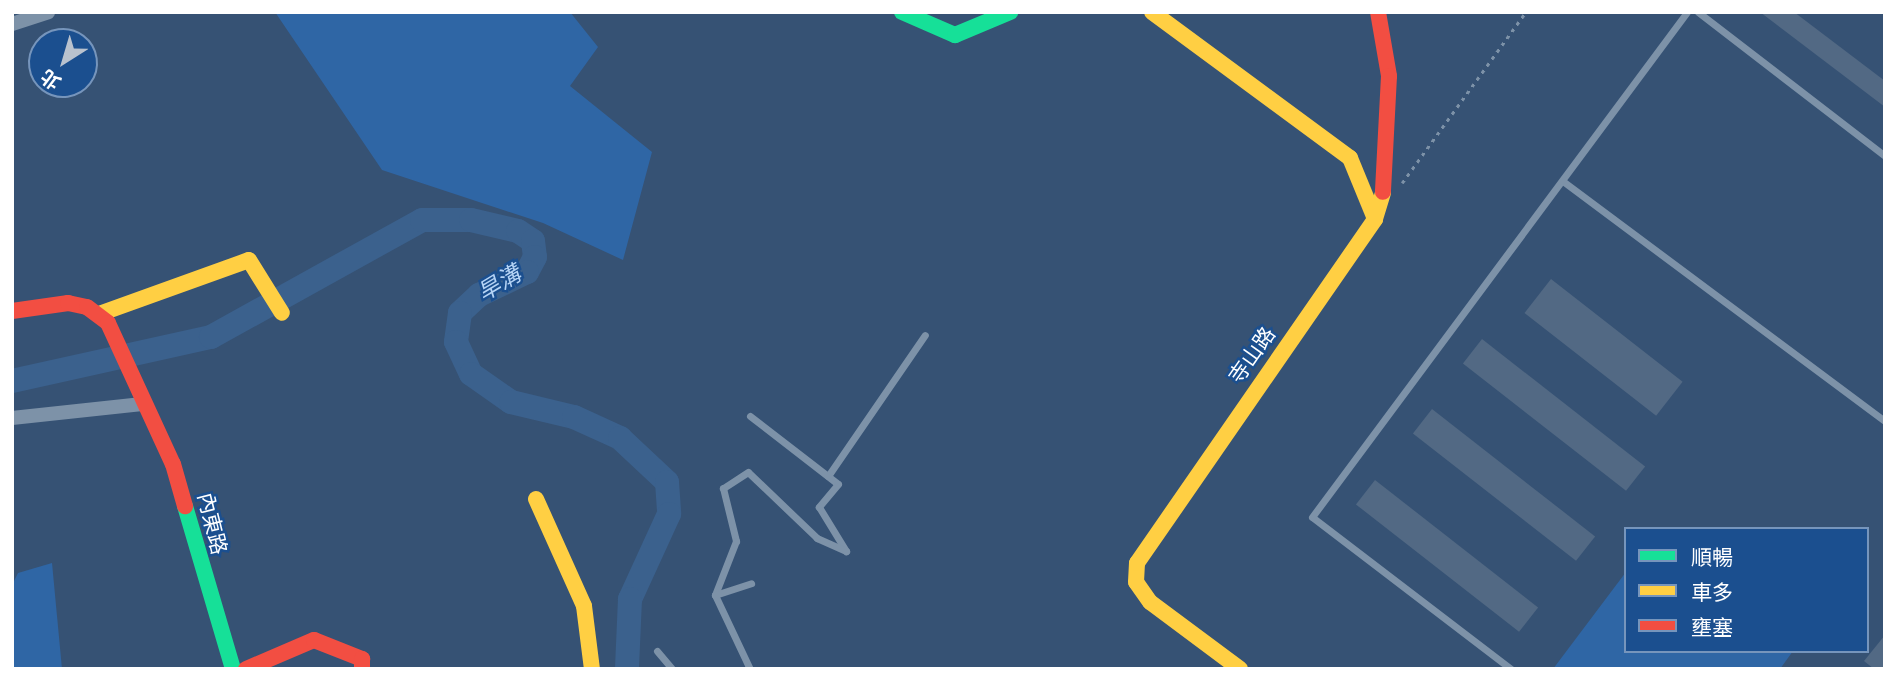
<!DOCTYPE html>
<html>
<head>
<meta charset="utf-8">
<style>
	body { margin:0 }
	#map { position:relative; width:1897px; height:681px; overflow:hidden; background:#365274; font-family:"Alegreya Sans","Noto Sans TC",sans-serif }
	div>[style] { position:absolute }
	.green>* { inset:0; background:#2f66a5 }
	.river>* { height:24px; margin:-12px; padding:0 12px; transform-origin:12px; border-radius:12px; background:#3b618d }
	.building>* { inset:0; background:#526984; transform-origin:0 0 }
	.path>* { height:2.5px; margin-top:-1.25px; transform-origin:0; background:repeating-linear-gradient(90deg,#7d92a8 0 3.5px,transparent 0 8.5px) }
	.lane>* { height:7px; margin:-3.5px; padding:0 3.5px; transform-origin:3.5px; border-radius:3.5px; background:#7d92a8 }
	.street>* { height:14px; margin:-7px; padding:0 7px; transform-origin:7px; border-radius:7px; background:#7d92a8 }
	.fast>* { height:16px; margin:-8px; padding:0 8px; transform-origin:8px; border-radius:8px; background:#16e098 }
	.slow>* { height:16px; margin:-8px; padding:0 8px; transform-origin:8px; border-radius:8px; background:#ffcf43 }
	.jam>* { height:16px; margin:-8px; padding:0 8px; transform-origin:8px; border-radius:8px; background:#f24e42 }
	span { translate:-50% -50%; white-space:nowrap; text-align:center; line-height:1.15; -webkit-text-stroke:5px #1b4f8f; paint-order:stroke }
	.street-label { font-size:21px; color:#fff }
	.water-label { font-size:23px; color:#b5d3f5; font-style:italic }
	.frame { position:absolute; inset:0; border:14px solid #fff; pointer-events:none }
	.legend { position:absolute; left:1624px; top:527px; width:245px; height:126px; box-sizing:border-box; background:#1b4f8f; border:2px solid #7695bc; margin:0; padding:9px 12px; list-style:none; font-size:21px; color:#fff }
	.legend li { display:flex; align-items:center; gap:14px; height:35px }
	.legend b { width:35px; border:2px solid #7695bc }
	.north { position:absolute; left:28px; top:28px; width:70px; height:70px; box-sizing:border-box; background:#1b4f8f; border:2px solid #7695bc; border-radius:50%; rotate:217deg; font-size:19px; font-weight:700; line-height:28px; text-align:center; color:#fff }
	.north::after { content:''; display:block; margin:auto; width:24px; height:32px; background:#b9c2ce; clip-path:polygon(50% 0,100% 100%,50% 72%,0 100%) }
</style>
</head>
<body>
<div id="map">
	<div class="green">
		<i style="clip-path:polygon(275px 12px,570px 12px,598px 47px,570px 86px,652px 152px,623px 260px,543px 223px,382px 170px)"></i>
		<i style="clip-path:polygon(52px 563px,62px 669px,12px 669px,12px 585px,18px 573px)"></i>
		<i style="clip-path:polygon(1626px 572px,1626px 651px,1793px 651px,1780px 669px,1553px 669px)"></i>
	</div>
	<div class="river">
		<i style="left:12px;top:381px;width:204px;rotate:-12.5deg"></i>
		<i style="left:211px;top:337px;width:241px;rotate:-29deg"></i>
		<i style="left:422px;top:220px;width:49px"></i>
		<i style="left:471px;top:220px;width:48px;rotate:13.2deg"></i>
		<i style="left:518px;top:231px;width:18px;rotate:34deg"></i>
		<i style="left:533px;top:241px;width:16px;rotate:83deg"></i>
		<i style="left:535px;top:257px;width:17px;rotate:118deg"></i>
		<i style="left:527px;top:272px;width:53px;rotate:154.4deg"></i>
		<i style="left:479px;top:295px;width:26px;rotate:137deg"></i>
		<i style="left:460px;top:313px;width:29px;rotate:98deg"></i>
		<i style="left:456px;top:342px;width:35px;rotate:65deg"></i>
		<i style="left:471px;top:374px;width:49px;rotate:35deg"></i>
		<i style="left:511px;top:402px;width:65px;rotate:13.4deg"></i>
		<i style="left:574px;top:417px;width:51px;rotate:24.5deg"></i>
		<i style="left:620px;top:438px;width:64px;rotate:43.1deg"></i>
		<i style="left:667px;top:482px;width:32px;rotate:86deg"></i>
		<i style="left:669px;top:514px;width:94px;rotate:114.6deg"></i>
		<i style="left:630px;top:599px;width:70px;rotate:92.5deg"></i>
	</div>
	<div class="building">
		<i style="clip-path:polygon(1760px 12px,1794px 12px,1885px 81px,1885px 107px)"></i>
		<i style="left:1551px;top:279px;width:167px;height:43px;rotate:38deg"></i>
		<i style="left:1482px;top:339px;width:207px;height:31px;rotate:38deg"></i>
		<i style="left:1432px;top:409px;width:207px;height:31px;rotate:38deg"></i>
		<i style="left:1375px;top:480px;width:207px;height:31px;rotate:38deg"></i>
		<i style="clip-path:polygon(1885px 635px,1885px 669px,1874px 669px,1864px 661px)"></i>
	</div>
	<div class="path">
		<i style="left:1402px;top:183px;width:211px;rotate:-54.1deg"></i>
	</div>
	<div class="lane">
		<i style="left:1698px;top:12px;width:236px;rotate:37.6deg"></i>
		<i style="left:1564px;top:182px;width:400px;rotate:36.7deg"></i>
		<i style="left:750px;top:416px;width:111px;rotate:37.7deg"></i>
		<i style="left:838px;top:484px;width:30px;rotate:130deg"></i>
		<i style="left:819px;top:507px;width:52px;rotate:58.5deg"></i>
		<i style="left:846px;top:551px;width:32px;rotate:-156deg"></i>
		<i style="left:817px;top:538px;width:95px;rotate:-136.3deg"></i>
		<i style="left:748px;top:472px;width:30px;rotate:147deg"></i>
		<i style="left:723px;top:488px;width:55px;rotate:76.2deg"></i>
		<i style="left:736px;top:541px;width:58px;rotate:111.3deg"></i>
		<i style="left:715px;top:595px;width:82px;rotate:64.7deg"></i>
		<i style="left:828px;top:476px;width:171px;rotate:-55.5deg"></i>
		<i style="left:715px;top:595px;width:38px;rotate:-18deg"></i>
		<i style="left:657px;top:651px;width:23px;rotate:50deg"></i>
		<i style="left:1511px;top:669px;width:250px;rotate:-142.6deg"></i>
		<i style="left:1312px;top:517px;width:629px;rotate:-53.4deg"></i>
	</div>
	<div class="street">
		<i style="left:12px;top:24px;width:38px;rotate:-18deg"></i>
		<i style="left:12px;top:418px;width:131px;rotate:-6.1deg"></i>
	</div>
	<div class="fast">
		<i style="left:902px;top:12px;width:58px;rotate:23.5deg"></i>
		<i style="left:955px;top:35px;width:60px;rotate:-22.7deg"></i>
		<i style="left:185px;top:506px;width:170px;rotate:73.6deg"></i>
	</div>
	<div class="slow">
		<i style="left:1152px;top:12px;width:246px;rotate:36.4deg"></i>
		<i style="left:1350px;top:158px;width:66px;rotate:67.7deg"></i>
		<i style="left:99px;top:314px;width:159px;rotate:-19.8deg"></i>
		<i style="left:249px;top:260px;width:62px;rotate:58.1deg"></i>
		<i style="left:536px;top:499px;width:117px;rotate:65.8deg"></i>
		<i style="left:584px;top:606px;width:64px;rotate:82.8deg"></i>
		<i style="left:1240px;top:669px;width:112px;rotate:-143.3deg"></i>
		<i style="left:1150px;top:602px;width:24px;rotate:-125deg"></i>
		<i style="left:1136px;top:582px;width:19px;rotate:-87deg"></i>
		<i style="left:1137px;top:563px;width:418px;rotate:-55.3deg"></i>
		<i style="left:1375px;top:219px;width:28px;rotate:-73deg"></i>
	</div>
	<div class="jam">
		<i style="left:1378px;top:12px;width:65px;rotate:80.2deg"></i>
		<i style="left:1389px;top:76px;width:116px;rotate:93deg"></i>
		<i style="left:12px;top:311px;width:57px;rotate:-8.1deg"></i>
		<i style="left:68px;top:303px;width:19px;rotate:12deg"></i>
		<i style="left:87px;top:307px;width:26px;rotate:37deg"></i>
		<i style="left:108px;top:323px;width:155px;rotate:65.3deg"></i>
		<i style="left:173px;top:464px;width:44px;rotate:74.1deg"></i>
		<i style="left:246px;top:669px;width:74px;rotate:-23.1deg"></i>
		<i style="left:314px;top:640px;width:52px;rotate:21.6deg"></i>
		<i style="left:362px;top:659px;width:10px;rotate:90deg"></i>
	</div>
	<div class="street-label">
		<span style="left:1253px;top:356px;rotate:-55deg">寺山路</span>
		<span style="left:211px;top:524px;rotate:76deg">內東路</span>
	</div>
	<div class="water-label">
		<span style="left:500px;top:285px;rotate:-31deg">旱溝</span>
	</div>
	<div class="frame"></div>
	<ul class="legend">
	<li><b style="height:9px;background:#16e098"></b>順暢</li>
	<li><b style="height:9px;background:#ffcf43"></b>車多</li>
	<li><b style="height:9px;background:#f24e42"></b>壅塞</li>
	</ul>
	<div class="north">北</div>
</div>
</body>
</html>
